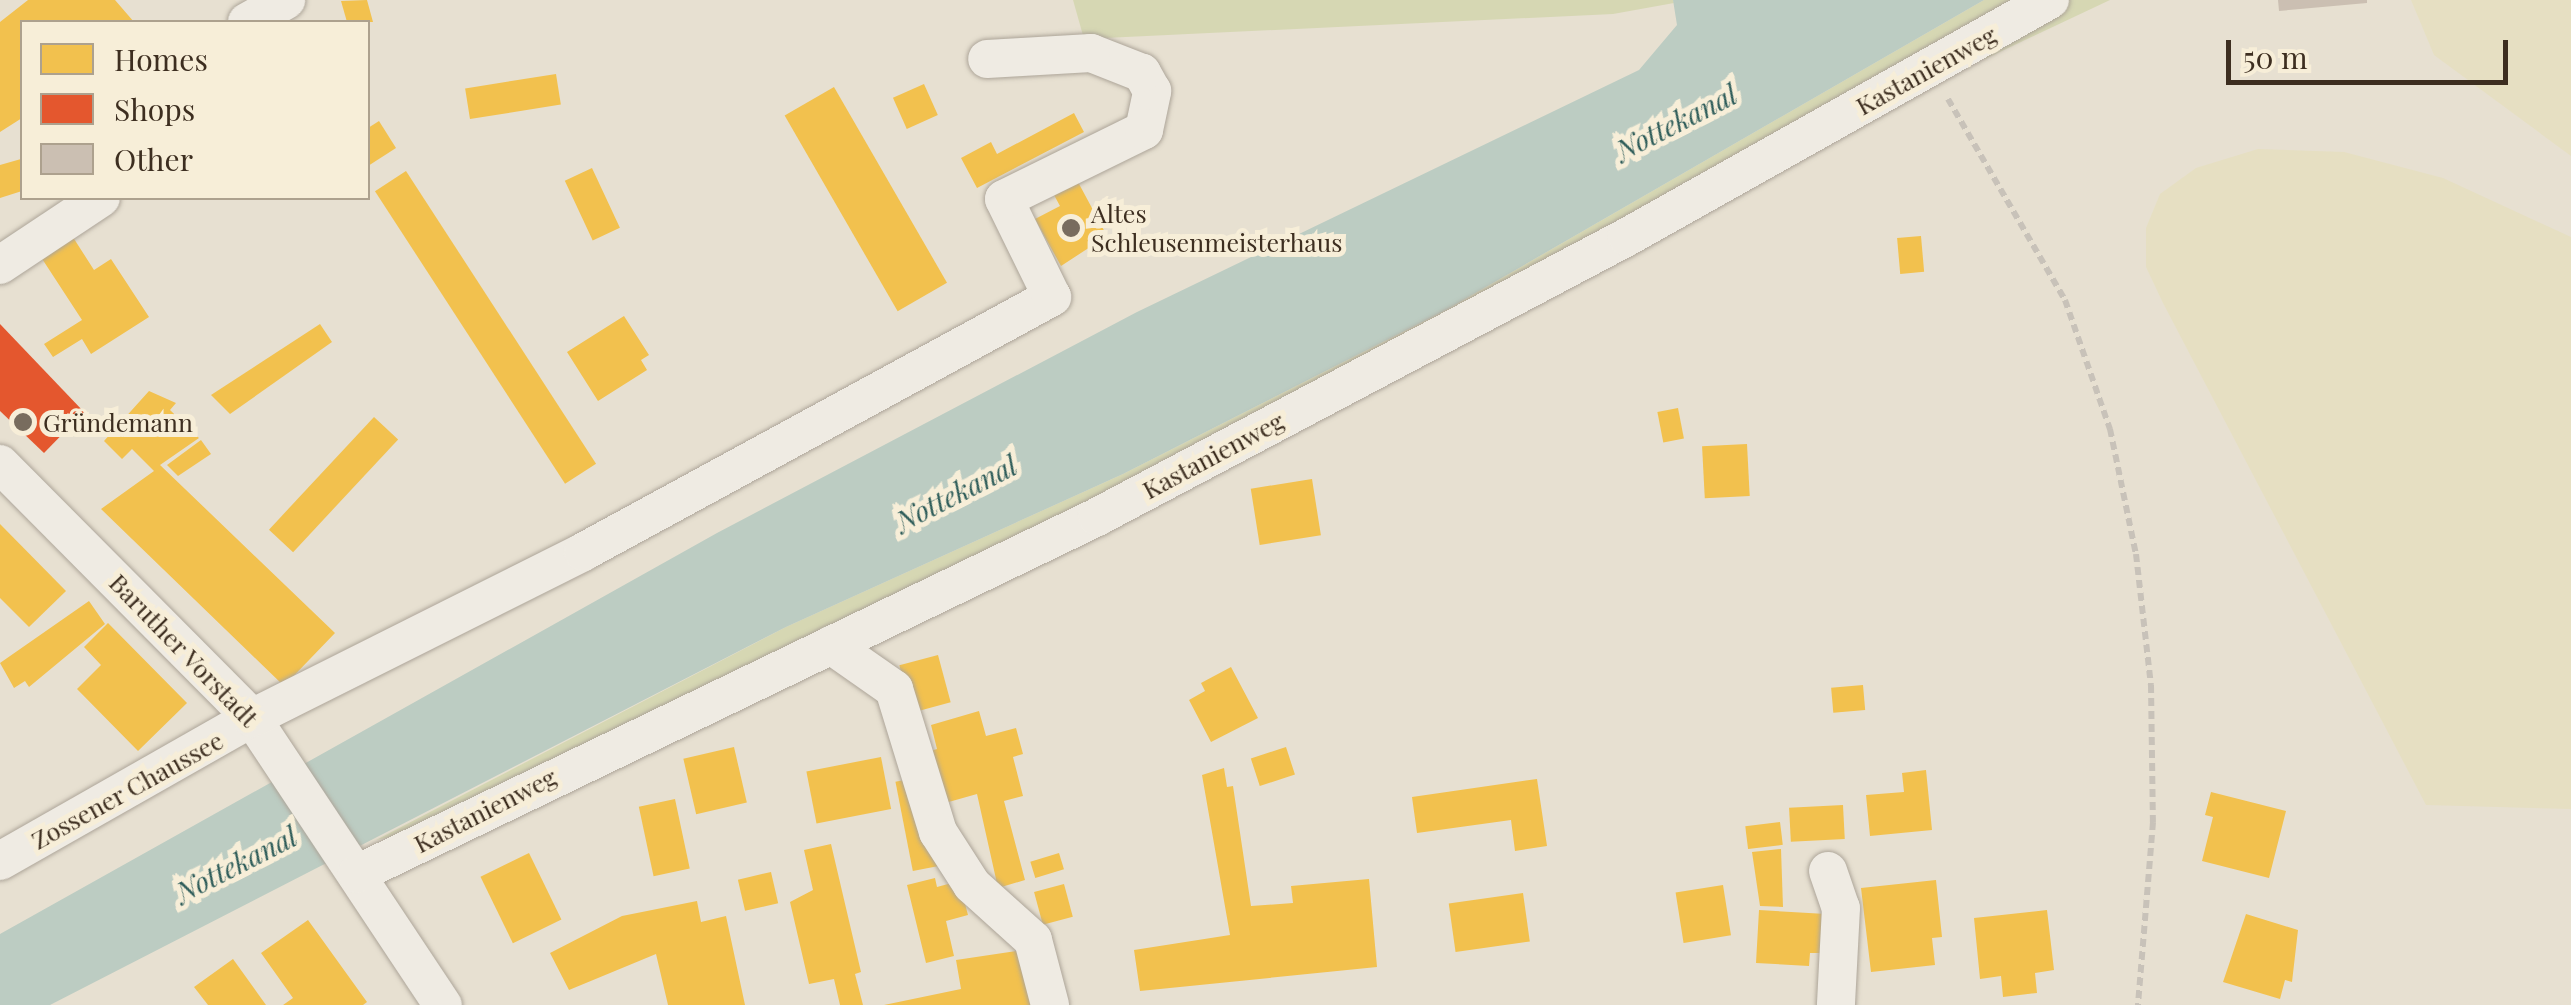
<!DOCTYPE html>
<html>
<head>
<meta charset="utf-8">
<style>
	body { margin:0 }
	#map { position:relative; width:2571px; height:1005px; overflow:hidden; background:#e7e0d1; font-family:"Playfair Display",serif }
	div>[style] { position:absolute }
	.farmland>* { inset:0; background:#e6dfc2 }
	.green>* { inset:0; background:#d6d7b3 }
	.water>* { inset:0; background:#bcccc2 }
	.homes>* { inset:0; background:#f2c14e; transform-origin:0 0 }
	.shops>* { inset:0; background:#e4572e }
	.building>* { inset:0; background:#cbbfb2 }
	.path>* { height:6px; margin-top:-3px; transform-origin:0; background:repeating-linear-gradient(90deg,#c8c2b9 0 8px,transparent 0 13px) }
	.roads { filter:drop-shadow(0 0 2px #ada599) drop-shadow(0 0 2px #ada599) }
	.minor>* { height:38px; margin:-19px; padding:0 19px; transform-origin:19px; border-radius:19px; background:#efebe3 }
	.dots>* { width:28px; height:28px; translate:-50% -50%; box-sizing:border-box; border:5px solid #f7eed8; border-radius:50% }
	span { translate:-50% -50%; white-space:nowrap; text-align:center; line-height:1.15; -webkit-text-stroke:10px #f7eed8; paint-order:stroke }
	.street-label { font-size:25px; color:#3d2e20 }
	.poi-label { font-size:25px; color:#3d2e20 }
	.left { translate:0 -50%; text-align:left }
	.water-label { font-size:28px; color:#2f5d5a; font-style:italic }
	.legend { position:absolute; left:20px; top:20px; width:350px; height:180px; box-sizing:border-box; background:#f7eed8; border:2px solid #ada18e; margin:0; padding:12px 18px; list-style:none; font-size:30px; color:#3d2e20 }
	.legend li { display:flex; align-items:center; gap:20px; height:50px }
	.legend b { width:50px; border:2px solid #ada18e }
	.scale { position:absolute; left:2226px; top:40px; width:282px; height:45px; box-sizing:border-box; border:5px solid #3d2e20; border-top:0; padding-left:12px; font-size:30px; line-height:35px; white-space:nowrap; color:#3d2e20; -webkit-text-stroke:8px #f7eed8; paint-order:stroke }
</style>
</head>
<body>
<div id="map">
	<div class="farmland">
		<i style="clip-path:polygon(2411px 0,2571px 0,2571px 156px,2434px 55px)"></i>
		<i style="clip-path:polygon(2258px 149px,2344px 152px,2443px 178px,2571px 237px,2571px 809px,2426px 805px,2163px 303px,2146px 267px,2146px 228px,2160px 194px,2196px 168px)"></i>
	</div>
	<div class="green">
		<i style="clip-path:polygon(1073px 0,1673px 0,1674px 3px,1613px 14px,1084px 39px)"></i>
		<i style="clip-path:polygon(1984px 0,2110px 0,1985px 59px,1921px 60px,1365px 368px,416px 831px,376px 840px,786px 627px,1123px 474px,1446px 310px)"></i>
	</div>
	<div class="water">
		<i style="clip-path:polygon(1673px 0,1984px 0,1446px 310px,1123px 474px,786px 627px,50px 1005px,0 1005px,0 934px,717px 533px,1137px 312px,1639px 70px,1677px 25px)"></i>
	</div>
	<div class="homes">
		<i style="clip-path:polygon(28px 0,115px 0,134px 22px,22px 22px,22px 118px,0 132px,0 22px)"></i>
		<i style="clip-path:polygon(367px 0,373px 22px,347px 22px,341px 1px)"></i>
		<i style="left:556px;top:74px;width:31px;height:92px;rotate:81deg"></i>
		<i style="left:924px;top:84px;width:34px;height:34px;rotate:66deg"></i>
		<i style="left:834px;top:87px;width:226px;height:57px;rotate:60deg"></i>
		<i style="clip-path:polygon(1074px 113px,1084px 132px,977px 188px,961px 158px,991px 142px,997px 154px)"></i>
		<i style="clip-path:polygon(379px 121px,396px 148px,368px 166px,368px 128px)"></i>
		<i style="clip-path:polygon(21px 159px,22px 191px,0 198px,0 165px)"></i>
		<i style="left:592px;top:168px;width:66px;height:30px;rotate:65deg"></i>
		<i style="left:406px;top:171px;width:349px;height:37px;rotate:57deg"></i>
		<i style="clip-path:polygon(1078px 182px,1107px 236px,1061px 266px,1035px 219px,1060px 206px,1054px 195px)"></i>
		<i style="clip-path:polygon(69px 231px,94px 270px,111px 259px,149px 317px,91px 354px,82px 339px,53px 357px,44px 344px,82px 320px,37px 251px)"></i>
		<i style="left:1921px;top:236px;width:36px;height:24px;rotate:85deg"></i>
		<i style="clip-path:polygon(624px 316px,649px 355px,641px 360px,647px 370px,598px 401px,567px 352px)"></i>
		<i style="clip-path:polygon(320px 324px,332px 342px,230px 414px,211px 395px)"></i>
		<i style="clip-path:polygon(149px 391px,176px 403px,170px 410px,199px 438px,160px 465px,335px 633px,284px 686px,101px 509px,154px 471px,132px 449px,122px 459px,104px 441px)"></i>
		<i style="left:1678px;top:408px;width:31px;height:21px;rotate:79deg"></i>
		<i style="left:374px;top:417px;width:33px;height:154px;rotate:43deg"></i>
		<i style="clip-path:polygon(201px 440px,211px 454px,178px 476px,167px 465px)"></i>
		<i style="left:1747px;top:444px;width:52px;height:45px;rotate:87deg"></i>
		<i style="left:1312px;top:479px;width:57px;height:62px;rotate:81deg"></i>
		<i style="clip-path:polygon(0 524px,66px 591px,29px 627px,0 598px)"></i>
		<i style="clip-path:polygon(89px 601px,105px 624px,29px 687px,25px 681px,14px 688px,0 663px)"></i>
		<i style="clip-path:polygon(108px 623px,187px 703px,138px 751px,77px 689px,101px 665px,84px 647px)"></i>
		<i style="left:938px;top:655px;width:49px;height:40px;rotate:75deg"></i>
		<i style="clip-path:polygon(1231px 667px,1258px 718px,1211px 742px,1189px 700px,1205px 691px,1201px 683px)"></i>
		<i style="left:1863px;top:685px;width:25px;height:32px;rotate:85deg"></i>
		<i style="clip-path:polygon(979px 711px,986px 736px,1016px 728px,1023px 754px,1013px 757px,1023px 796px,1004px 801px,1025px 880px,998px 888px,977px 794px,938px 805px,924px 753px,937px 749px,931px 725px)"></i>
		<i style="left:734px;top:747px;width:57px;height:52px;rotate:77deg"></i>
		<i style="left:1286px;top:747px;width:29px;height:37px;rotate:72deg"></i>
		<i style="left:881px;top:757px;width:53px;height:76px;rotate:79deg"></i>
		<i style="clip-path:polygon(1224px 768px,1227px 787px,1233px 786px,1251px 906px,1293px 903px,1291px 886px,1369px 879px,1377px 967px,1140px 991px,1134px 950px,1230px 935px,1202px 775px)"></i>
		<i style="clip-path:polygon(1926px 770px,1932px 830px,1870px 836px,1866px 795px,1904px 792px,1902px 773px)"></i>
		<i style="left:920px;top:777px;width:91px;height:25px;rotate:79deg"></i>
		<i style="clip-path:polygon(1537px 779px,1547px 846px,1515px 851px,1511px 820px,1417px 833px,1412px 797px)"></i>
		<i style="clip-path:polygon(2211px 792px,2286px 811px,2269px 878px,2202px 861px,2213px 817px,2205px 815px)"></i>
		<i style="left:675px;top:799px;width:71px;height:37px;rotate:78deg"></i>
		<i style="left:1843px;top:805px;width:34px;height:54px;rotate:87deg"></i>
		<i style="left:1780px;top:822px;width:23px;height:35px;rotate:83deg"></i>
		<i style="clip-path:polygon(831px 844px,861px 972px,855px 974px,863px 1005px,840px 1005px,834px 979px,809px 984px,790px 902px,813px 890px,804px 850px)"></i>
		<i style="clip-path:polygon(1781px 849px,1783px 907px,1760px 906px,1752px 852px)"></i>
		<i style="left:529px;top:853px;width:74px;height:54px;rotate:64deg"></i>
		<i style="left:1059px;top:853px;width:17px;height:30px;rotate:73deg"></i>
		<i style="left:771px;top:872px;width:32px;height:34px;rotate:77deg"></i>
		<i style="clip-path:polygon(935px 878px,937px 887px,959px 881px,968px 915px,946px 921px,954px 956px,926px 963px,907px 885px)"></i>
		<i style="clip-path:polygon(1936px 880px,1942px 937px,1932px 938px,1935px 965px,1871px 972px,1861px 888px)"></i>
		<i style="left:1064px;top:884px;width:34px;height:31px;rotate:75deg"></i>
		<i style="left:1723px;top:885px;width:51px;height:48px;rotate:81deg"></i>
		<i style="left:1523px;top:893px;width:49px;height:75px;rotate:82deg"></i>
		<i style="clip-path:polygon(697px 901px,701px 922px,726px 916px,745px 1005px,668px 1005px,656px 954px,569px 990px,550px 953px,622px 916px)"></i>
		<i style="clip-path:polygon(1759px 910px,1826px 914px,1824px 953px,1810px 953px,1809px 966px,1756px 963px)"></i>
		<i style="clip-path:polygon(2047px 910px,2054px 970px,2035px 973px,2037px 993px,2003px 997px,2001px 976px,1980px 979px,1974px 918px)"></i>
		<i style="clip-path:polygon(2246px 914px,2298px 930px,2292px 982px,2285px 980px,2280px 999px,2223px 982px)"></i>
		<i style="clip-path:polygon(308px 920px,367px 1002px,363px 1005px,283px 1005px,293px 998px,261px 953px)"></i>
		<i style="clip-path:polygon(1029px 949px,1038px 1005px,884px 1005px,961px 989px,956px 960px)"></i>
		<i style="clip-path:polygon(233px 959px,266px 1005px,208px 1005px,194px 987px)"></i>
	</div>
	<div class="shops">
		<i style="clip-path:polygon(0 324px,84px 412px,44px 453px,0 411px)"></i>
	</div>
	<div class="building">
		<i style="clip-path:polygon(2278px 0,2367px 0,2367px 3px,2279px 11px)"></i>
	</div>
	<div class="path">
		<i style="left:1948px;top:99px;width:233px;rotate:59.8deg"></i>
		<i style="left:2065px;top:300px;width:137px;rotate:70.8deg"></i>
		<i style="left:2110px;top:429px;width:128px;rotate:78.3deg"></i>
		<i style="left:2136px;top:554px;width:132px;rotate:83.5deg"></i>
		<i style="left:2151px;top:685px;width:137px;rotate:89.2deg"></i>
		<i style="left:2153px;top:822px;width:184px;rotate:94.7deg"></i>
	</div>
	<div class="roads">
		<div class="minor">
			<i style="left:247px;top:22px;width:45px;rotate:-29.4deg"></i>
			<i style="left:0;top:265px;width:121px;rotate:-33.6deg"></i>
			<i style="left:0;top:464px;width:358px;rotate:45.2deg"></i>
			<i style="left:252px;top:718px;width:345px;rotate:56.4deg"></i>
			<i style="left:831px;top:645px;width:77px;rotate:34.9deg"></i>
			<i style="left:894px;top:689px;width:150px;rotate:72.9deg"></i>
			<i style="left:938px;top:832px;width:63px;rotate:57.3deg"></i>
			<i style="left:972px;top:885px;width:82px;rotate:42deg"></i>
			<i style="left:1033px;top:940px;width:67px;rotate:75.3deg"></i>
			<i style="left:0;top:861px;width:290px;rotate:-29.6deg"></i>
			<i style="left:252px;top:718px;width:370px;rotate:-26.6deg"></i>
			<i style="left:583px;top:552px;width:534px;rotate:-28.53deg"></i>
			<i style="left:1052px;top:297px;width:109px;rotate:-116.1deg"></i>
			<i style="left:1004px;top:199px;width:156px;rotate:-26.2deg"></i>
			<i style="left:1144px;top:130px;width:40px;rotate:-78deg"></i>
			<i style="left:1152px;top:91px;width:21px;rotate:-119deg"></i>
			<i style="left:1142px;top:73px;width:55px;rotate:-158.6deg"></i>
			<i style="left:1091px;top:53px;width:104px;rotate:176.7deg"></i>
			<i style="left:1828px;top:871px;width:39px;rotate:71deg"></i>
			<i style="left:1841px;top:908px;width:97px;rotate:93deg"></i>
			<i style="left:357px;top:874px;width:822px;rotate:-25.75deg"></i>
			<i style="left:1097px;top:517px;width:599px;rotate:-27.85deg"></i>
			<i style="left:1627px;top:237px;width:485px;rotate:-29.3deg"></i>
		</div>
	</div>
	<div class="dots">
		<i style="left:1071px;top:228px;background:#786c5e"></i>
		<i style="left:23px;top:422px;background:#786c5e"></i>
	</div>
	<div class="street-label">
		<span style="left:1926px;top:70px;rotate:-29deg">Kastanienweg</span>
		<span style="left:1213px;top:455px;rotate:-28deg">Kastanienweg</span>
		<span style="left:184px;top:650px;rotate:46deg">Baruther Vorstadt</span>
		<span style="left:127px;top:790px;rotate:-29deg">Zossener Chaussee</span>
		<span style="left:485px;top:810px;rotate:-27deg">Kastanienweg</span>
	</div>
	<div class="poi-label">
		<span class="left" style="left:1091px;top:228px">Altes<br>Schleusenmeisterhaus</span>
		<span class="left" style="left:43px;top:422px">Gründemann</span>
	</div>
	<div class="water-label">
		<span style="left:1676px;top:122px;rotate:-27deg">Nottekanal</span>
		<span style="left:956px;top:493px;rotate:-27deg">Nottekanal</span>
		<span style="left:236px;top:864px;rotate:-27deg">Nottekanal</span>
	</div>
	<ul class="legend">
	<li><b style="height:28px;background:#f2c14e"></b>Homes</li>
	<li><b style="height:28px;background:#e4572e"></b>Shops</li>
	<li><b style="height:28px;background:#cbbfb2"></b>Other</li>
	</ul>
	<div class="scale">50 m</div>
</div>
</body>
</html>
